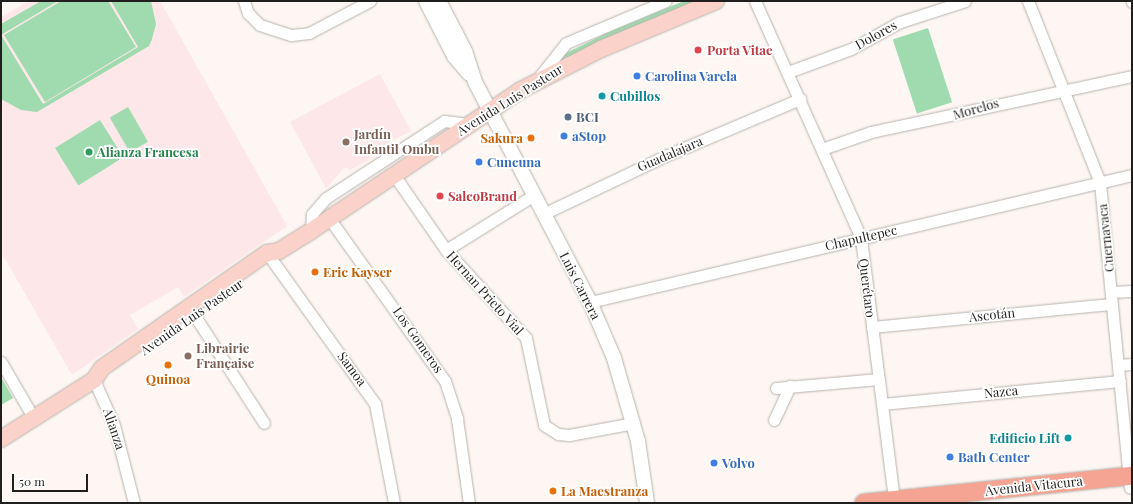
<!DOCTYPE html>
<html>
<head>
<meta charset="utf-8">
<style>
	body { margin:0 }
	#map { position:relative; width:1133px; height:504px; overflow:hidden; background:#fdf6f2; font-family:"Playfair Display",serif }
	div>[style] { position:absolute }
	.education>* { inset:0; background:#fde7e9 }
	.green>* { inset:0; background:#9fdbaf; transform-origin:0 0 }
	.roads { filter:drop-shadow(0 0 1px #b9b3ae) drop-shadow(0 0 1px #b9b3ae) }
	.minor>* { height:11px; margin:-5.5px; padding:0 5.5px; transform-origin:5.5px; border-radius:5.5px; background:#fff }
	.tertiary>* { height:14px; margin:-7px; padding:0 7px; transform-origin:7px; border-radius:7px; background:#fff }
	.secondary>* { height:16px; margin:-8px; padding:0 8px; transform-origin:8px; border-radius:8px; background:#fad2c9 }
	.primary>* { height:18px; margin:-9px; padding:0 9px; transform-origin:9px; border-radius:9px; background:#f5a493 }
	.dots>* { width:11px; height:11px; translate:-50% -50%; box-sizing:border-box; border:2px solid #fff; border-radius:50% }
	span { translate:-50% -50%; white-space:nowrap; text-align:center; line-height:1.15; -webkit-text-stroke:3.5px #fff; paint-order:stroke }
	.street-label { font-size:13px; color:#211f1d }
	.health-label { font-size:13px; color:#be3a42; font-weight:700 }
	.left { translate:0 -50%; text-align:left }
	.shop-label { font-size:13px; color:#366cbe; font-weight:700 }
	.culture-label { font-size:13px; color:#0d838f; font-weight:700 }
	.right { translate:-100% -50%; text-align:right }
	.service-label { font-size:13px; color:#4e5e75; font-weight:700 }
	.education-label { font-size:13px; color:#785e54; font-weight:700 }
	.food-label { font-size:13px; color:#c56008; font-weight:700 }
	.leisure-label { font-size:13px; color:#27864d; font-weight:700 }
	.frame { position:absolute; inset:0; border:2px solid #211f1d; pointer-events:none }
	.scale { position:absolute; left:12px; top:474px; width:76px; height:18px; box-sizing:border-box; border:2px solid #211f1d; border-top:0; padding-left:5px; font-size:12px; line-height:14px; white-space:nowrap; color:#211f1d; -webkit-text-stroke:3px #fff; paint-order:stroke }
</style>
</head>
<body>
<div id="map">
	<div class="education">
		<i style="clip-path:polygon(29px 1px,160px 1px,287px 226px,184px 297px,178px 287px,130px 315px,138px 329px,72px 375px,1px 252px,1px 17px)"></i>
		<i style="clip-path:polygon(380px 74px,411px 131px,369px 153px,372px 158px,350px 170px,345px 167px,326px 188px,290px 122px)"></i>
	</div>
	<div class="green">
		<i style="clip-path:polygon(41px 1px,58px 1px,1px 35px,43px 104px,138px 47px,111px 1px,151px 1px,156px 24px,152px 39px,149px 46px,37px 112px,21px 110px,1px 99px,1px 24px)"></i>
		<i style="clip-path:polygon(61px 1px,108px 1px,136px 47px,45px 102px,4px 35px)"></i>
		<i style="clip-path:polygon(684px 1px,697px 1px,559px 61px,566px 53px,611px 31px)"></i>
		<i style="left:928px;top:28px;width:78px;height:37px;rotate:72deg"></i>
		<i style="left:128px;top:107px;width:40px;height:21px;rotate:60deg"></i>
		<i style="left:100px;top:120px;width:44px;height:53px;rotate:58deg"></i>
		<i style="clip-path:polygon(1px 377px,13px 398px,1px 405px)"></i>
	</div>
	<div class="roads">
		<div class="minor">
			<i style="left:244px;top:1px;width:13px;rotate:72deg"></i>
			<i style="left:248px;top:13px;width:17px;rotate:45deg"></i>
			<i style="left:260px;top:25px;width:33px;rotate:18deg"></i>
			<i style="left:291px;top:35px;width:18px;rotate:-6deg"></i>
			<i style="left:309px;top:33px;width:69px;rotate:-27.7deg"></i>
			<i style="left:755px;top:1px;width:260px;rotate:65.9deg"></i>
			<i style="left:861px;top:238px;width:264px;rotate:82.8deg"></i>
			<i style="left:1028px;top:1px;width:196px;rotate:68.4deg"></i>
			<i style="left:1100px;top:183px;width:306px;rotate:84.4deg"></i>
			<i style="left:1132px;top:1px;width:1px;rotate:90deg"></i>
			<i style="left:788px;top:72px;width:67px;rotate:-20.1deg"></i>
			<i style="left:851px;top:49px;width:56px;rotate:-28.9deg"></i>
			<i style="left:900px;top:22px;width:68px;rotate:-17.9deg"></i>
			<i style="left:536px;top:81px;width:48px;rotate:-51.7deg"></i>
			<i style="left:566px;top:43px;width:108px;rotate:-22.8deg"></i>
			<i style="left:822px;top:149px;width:52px;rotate:-19.1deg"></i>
			<i style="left:871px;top:132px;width:267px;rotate:-12.1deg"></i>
			<i style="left:394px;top:175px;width:91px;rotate:55.3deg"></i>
			<i style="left:446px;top:250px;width:119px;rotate:47.7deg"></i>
			<i style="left:526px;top:338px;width:89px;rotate:78.3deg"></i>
			<i style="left:544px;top:425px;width:17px;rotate:33deg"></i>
			<i style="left:558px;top:434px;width:11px;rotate:5deg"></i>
			<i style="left:569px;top:435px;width:66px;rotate:-10.5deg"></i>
			<i style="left:543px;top:214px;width:135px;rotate:-25.4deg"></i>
			<i style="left:665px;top:156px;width:147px;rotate:-22.9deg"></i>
			<i style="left:329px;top:218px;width:200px;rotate:54.6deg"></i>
			<i style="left:445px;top:381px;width:40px;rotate:72deg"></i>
			<i style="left:457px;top:419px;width:85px;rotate:81.9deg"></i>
			<i style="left:311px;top:231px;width:17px;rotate:-87deg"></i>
			<i style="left:312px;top:214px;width:21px;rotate:-49deg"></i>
			<i style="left:326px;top:198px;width:141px;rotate:-33.1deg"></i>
			<i style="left:444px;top:121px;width:25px;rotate:7deg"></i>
			<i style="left:446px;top:250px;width:104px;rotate:-32deg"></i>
			<i style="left:267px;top:253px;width:186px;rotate:54.4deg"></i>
			<i style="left:375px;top:404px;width:101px;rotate:79.1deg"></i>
			<i style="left:1111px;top:292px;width:21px;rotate:-3deg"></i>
			<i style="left:590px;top:302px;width:557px;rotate:-13.19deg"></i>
			<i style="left:189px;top:307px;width:138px;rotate:57.1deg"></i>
			<i style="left:872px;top:327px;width:241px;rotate:-5.5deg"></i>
			<i style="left:1px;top:362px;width:64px;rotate:59.8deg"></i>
			<i style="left:1118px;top:365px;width:14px;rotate:-4deg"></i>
			<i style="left:94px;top:380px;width:49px;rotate:66deg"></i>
			<i style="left:114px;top:425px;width:81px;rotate:75.6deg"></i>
			<i style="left:776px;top:388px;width:103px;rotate:-5deg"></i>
			<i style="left:882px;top:404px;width:239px;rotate:-5.5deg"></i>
			<i style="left:774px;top:420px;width:38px;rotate:-65deg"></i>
		</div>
		<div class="tertiary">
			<i style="left:426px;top:1px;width:62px;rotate:63deg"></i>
			<i style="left:454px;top:56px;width:23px;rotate:50deg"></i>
			<i style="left:439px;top:1px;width:56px;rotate:62.5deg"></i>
			<i style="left:465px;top:51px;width:33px;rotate:72deg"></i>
			<i style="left:475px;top:82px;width:248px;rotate:62.4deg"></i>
			<i style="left:590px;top:302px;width:61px;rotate:66.8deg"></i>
			<i style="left:614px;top:358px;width:86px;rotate:73.9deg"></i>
			<i style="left:638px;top:441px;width:63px;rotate:81.7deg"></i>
		</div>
		<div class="secondary">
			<i style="left:1px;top:439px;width:110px;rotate:-32.4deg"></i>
			<i style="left:94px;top:380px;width:14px;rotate:-56deg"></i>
			<i style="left:102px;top:368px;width:201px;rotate:-34.9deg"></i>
			<i style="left:267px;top:253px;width:12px;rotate:-9deg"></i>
			<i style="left:279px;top:251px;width:38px;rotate:-32deg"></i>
			<i style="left:311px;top:231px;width:251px;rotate:-33.9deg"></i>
			<i style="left:519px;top:91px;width:92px;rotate:-27.1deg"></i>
			<i style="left:601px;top:49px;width:125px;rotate:-22.7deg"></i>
		</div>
		<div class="primary">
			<i style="left:864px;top:503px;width:269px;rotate:-5.8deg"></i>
		</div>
	</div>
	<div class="dots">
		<i style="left:698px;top:50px;background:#e0444e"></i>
		<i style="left:637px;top:76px;background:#3f7fe0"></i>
		<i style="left:602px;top:96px;background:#0f9aa8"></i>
		<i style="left:568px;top:117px;background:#5c6f8a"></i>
		<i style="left:564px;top:136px;background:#3f7fe0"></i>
		<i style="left:531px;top:138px;background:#e8710a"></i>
		<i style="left:346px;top:142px;background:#8d6e63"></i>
		<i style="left:89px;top:152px;background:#2e9e5b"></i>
		<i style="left:479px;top:162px;background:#3f7fe0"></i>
		<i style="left:440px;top:196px;background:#e0444e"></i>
		<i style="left:315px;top:272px;background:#e8710a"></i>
		<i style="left:188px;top:356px;background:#8d6e63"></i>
		<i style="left:168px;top:365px;background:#e8710a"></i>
		<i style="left:1068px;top:438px;background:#0f9aa8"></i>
		<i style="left:950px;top:457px;background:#3f7fe0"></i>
		<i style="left:714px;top:463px;background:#3f7fe0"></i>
		<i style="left:553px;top:491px;background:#e8710a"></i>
	</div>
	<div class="street-label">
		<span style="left:876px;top:35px;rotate:-29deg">Dolores</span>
		<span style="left:510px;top:100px;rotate:-32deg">Avenida Luis Pasteur</span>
		<span style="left:976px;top:109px;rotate:-16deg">Morelos</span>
		<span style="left:670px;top:154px;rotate:-23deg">Guadalajara</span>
		<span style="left:861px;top:238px;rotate:-13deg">Chapultepec</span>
		<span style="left:1106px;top:238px;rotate:-96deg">Cuernavaca</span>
		<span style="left:580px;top:286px;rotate:63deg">Luis Carrera</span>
		<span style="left:867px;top:288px;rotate:83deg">Querétaro</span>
		<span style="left:485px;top:293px;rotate:48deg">Hernan Prieto Vial</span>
		<span style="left:992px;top:315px;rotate:-6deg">Ascotán</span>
		<span style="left:192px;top:317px;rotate:-35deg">Avenida Luis Pasteur</span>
		<span style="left:418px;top:340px;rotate:55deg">Los Gomeros</span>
		<span style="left:352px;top:369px;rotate:53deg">Samoa</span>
		<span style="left:1001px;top:392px;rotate:-6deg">Nazca</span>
		<span style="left:114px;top:429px;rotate:71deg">Alianza</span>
		<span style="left:1034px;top:486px;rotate:-6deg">Avenida Vitacura</span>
	</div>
	<div class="health-label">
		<span class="left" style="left:707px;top:50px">Porta Vitae</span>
		<span class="left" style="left:448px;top:196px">SalcoBrand</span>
	</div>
	<div class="shop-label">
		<span class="left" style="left:645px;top:76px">Carolina Varela</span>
		<span class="left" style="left:572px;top:136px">aStop</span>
		<span class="left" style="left:487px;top:162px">Cuncuna</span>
		<span class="left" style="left:958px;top:457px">Bath Center</span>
		<span class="left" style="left:722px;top:463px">Volvo</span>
	</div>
	<div class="culture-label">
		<span class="left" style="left:610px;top:96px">Cubillos</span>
		<span class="right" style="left:1060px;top:438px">Edificio Lift</span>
	</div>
	<div class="service-label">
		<span class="left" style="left:576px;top:117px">BCI</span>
	</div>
	<div class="education-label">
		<span class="left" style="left:354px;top:142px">Jardín<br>Infantil Ombu</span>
		<span class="left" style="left:196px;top:356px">Librairie<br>Française</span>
	</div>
	<div class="food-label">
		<span class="right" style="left:523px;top:138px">Sakura</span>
		<span class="left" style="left:323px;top:272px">Eric Kayser</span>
		<span style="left:168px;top:379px">Quinoa</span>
		<span class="left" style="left:561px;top:491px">La Maestranza</span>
	</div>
	<div class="leisure-label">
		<span class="left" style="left:97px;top:152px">Alianza Francesa</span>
	</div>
	<div class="frame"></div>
	<div class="scale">50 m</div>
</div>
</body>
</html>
